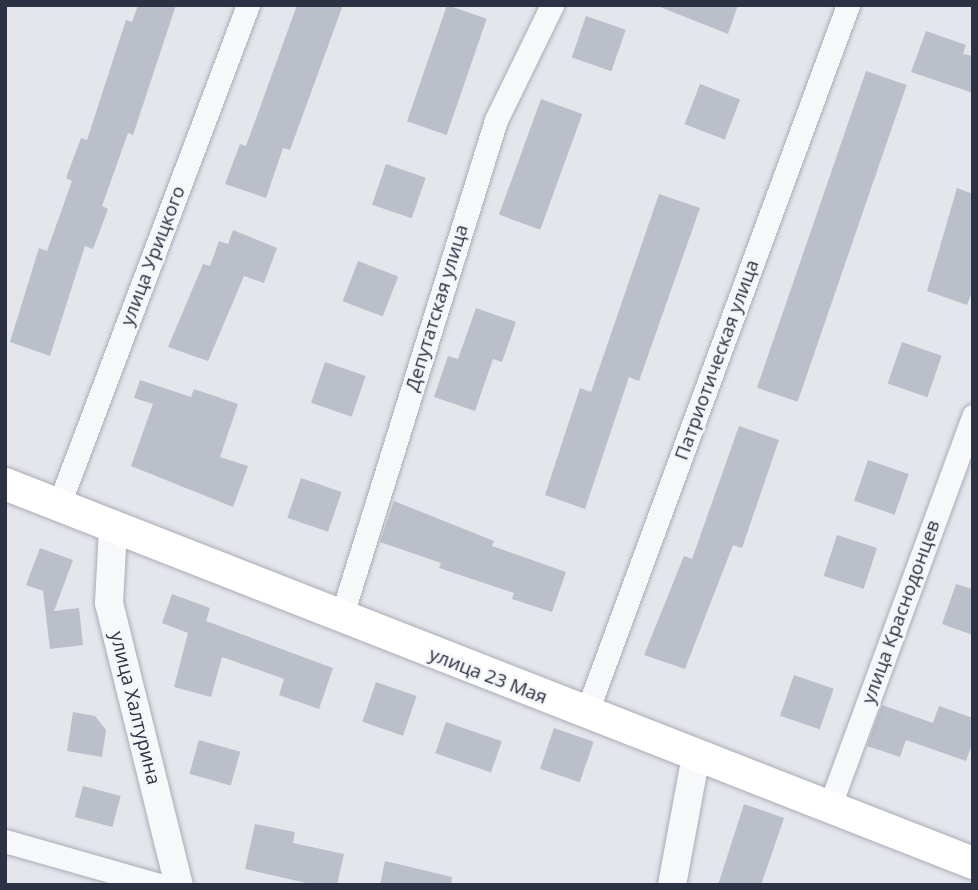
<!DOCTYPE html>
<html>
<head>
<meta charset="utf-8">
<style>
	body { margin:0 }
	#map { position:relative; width:978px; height:890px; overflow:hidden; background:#e4e6ec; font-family:"Open Sans",sans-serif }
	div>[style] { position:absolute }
	.building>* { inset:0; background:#bbbfc9; transform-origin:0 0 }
	.roads { filter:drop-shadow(0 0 2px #a9acb6) drop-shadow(0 0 2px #a9acb6) }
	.minor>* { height:23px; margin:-11.5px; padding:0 11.5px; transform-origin:11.5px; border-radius:11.5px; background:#f7f8fa }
	.tertiary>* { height:28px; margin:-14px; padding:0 14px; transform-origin:14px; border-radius:14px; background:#f7f8fa }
	.secondary>* { height:32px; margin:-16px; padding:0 16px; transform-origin:16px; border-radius:16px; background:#fff }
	span { translate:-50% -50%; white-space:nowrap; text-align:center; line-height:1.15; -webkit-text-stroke:5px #f4f6f9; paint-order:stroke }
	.street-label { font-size:19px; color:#2c3244 }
	.frame { position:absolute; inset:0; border:7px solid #2c3244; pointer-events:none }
</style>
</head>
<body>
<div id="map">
	<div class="building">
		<i style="clip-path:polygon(138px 5px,176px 5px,133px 135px,128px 133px,102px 206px,108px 209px,93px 249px,85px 246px,50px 356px,10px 342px,39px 248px,47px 251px,72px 181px,66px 178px,81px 138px,87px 140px,126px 20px,132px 22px)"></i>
		<i style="clip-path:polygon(297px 5px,343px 5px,290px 150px,283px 148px,266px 198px,225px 184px,240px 144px,246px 146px)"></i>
		<i style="left:447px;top:5px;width:42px;height:123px;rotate:19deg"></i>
		<i style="clip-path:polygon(655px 5px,738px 5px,728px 34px)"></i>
		<i style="left:586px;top:16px;width:42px;height:44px;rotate:19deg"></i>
		<i style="clip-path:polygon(926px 31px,966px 45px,963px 54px,973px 56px,973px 93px,911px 72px)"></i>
		<i style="left:866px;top:71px;width:43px;height:335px;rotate:19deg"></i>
		<i style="left:700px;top:84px;width:43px;height:43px;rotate:21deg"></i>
		<i style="left:541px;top:99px;width:44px;height:123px;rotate:20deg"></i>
		<i style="left:386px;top:164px;width:42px;height:43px;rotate:19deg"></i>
		<i style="clip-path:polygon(957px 188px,973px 194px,973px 290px,967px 305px,927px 291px)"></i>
		<i style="clip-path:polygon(659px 194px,700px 208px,639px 381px,629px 377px,585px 509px,545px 495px,580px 388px,591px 392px)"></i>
		<i style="clip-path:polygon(233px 230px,277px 248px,264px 283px,244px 276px,208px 361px,168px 347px,203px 264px,210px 266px,219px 241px,228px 244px)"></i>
		<i style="left:358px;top:261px;width:43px;height:43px;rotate:21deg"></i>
		<i style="clip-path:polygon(476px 308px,516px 322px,502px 362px,493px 359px,475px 411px,434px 397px,448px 356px,458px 359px)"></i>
		<i style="left:902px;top:342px;width:42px;height:44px;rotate:19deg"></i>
		<i style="left:325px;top:362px;width:43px;height:43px;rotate:19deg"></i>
		<i style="clip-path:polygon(140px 380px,191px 397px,194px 389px,238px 404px,220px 457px,248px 466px,233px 507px,131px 466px,153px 404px,134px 398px)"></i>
		<i style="clip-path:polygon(739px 426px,779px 440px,742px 548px,733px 545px,685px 669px,644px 655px,684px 556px,692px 559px)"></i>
		<i style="left:868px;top:460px;width:43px;height:43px;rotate:19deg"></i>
		<i style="left:301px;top:478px;width:43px;height:42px;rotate:19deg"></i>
		<i style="clip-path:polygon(394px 501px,494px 541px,492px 546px,566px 572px,552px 612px,512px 599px,514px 593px,439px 568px,441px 563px,380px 542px)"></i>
		<i style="left:837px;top:535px;width:42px;height:43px;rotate:18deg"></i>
		<i style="clip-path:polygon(40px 548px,73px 560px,54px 611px,79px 608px,83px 645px,50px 649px,43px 591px,26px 585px)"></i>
		<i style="clip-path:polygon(956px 584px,973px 589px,973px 635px,942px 624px)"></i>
		<i style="clip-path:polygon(172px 594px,210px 608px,206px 621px,333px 668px,319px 709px,279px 695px,284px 679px,222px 657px,211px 697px,174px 687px,188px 633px,162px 623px)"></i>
		<i style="left:794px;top:675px;width:42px;height:43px;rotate:19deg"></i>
		<i style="left:376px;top:682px;width:43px;height:42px;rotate:19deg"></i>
		<i style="clip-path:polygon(882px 705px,933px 723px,939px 706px,973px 718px,973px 741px,966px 761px,906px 740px,900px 757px,867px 746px)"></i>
		<i style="clip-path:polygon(73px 712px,95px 716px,106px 730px,102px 757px,67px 751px)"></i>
		<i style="left:446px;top:722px;width:59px;height:33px;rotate:19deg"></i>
		<i style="left:554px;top:728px;width:42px;height:43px;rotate:19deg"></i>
		<i style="left:199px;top:740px;width:43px;height:35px;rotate:16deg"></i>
		<i style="left:83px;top:786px;width:39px;height:32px;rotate:15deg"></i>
		<i style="clip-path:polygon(744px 804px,784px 818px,761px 885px,718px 885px)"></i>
		<i style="clip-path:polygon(255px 824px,295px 832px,293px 843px,344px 854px,337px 885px,315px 885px,245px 869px)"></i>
		<i style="clip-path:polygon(385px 861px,452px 877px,451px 885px,380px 885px)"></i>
	</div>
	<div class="roads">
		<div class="minor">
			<i style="left:58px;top:507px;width:537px;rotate:-69.27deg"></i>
			<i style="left:341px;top:618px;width:522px;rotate:-72.71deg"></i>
			<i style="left:496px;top:120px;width:128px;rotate:-64deg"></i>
			<i style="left:586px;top:714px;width:756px;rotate:-69.72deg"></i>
			<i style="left:829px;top:808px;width:418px;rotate:-69.8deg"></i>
			<i style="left:5px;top:841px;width:160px;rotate:15.9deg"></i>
		</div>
		<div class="tertiary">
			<i style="left:113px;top:529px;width:74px;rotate:93.1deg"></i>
			<i style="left:109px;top:603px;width:291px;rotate:76.1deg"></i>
			<i style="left:672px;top:885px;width:131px;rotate:-79.5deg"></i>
		</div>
		<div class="secondary">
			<i style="left:5px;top:484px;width:1040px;rotate:21.38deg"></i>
		</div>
	</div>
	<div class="street-label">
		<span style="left:153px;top:256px;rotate:-69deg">улица Урицкого</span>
		<span style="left:437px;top:308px;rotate:-73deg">Депутатская улица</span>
		<span style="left:717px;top:360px;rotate:-70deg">Патриотическая улица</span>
		<span style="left:901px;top:612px;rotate:-70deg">улица Краснодонцев</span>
		<span style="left:488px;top:676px;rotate:21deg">улица 23 Мая</span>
		<span style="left:135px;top:708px;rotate:76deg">улица Халтурина</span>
	</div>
	<div class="frame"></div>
</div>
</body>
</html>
